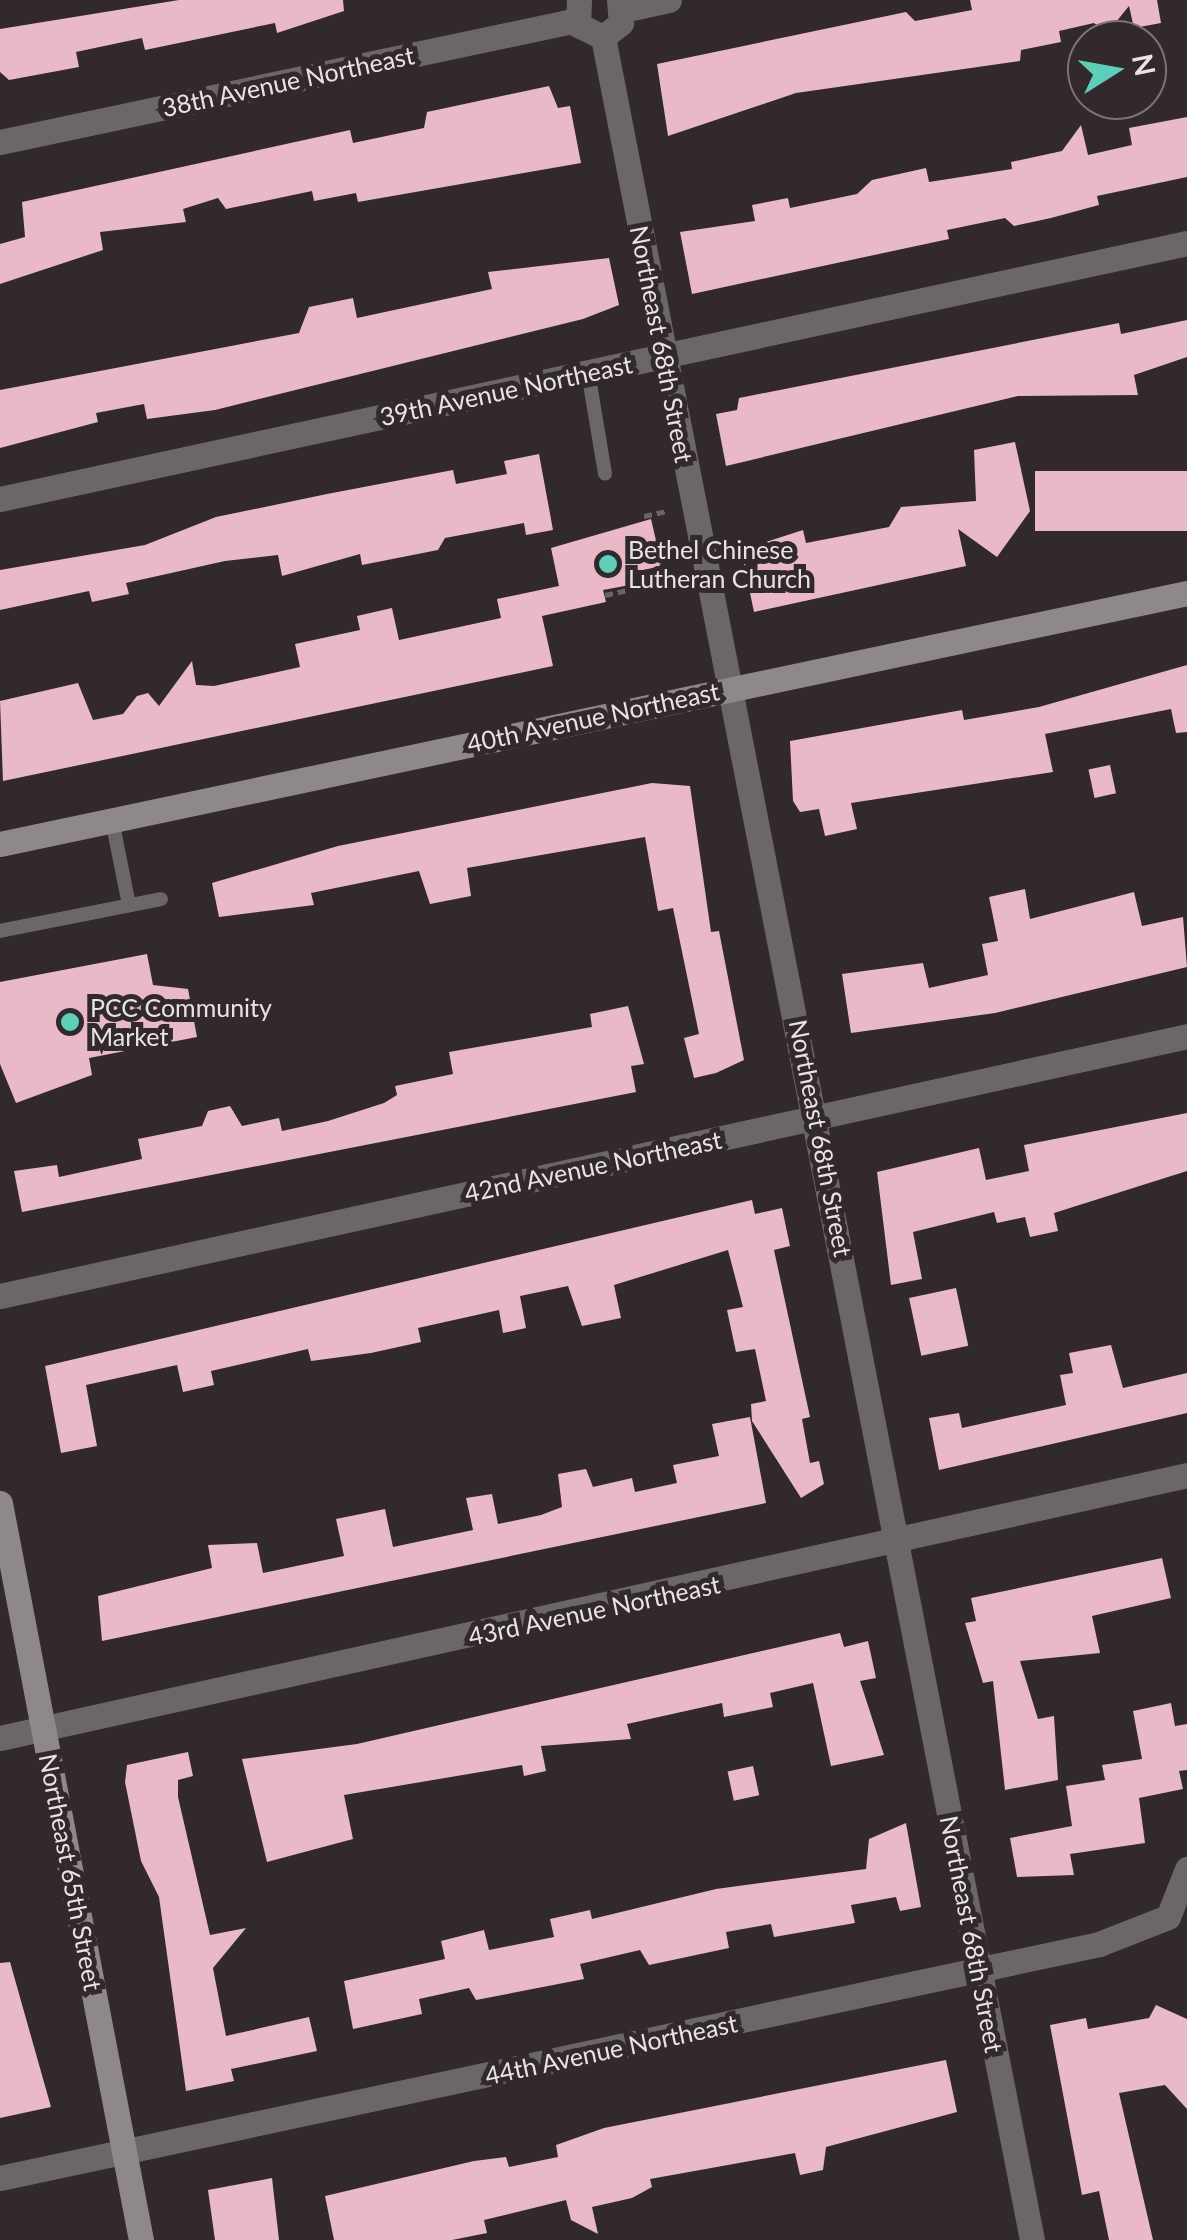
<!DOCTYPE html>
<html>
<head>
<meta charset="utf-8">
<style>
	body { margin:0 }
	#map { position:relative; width:1187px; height:2240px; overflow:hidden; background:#32292c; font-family:Lato,sans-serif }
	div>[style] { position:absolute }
	.building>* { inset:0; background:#e9b9c7; transform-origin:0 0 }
	.path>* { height:5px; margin-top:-2.5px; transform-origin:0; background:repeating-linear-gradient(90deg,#6c6366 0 8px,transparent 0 13px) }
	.lane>* { height:14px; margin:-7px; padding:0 7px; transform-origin:7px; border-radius:7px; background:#6b6768 }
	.street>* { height:25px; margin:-12.5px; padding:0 12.5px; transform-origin:12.5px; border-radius:12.5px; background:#6b6768 }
	.secondary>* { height:25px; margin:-12.5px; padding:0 12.5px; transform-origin:12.5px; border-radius:12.5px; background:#8f888a }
	.dots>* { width:28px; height:28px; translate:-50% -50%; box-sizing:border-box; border:5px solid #32292c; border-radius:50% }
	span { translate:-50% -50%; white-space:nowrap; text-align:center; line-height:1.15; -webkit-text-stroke:10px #32292c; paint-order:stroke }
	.street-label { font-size:25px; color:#e9e3e4 }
	.poi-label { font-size:25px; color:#e9e3e4 }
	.left { translate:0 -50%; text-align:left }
	.north { position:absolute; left:1067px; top:20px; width:100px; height:100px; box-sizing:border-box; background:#32292c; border:2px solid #7b7376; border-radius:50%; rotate:79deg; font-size:28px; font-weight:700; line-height:40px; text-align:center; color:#e9e3e4 }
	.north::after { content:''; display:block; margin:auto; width:35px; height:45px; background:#5dceb9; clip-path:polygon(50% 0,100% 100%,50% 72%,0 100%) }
</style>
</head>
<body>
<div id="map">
	<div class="building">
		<i style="clip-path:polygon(179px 0,343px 0,344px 11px,277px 33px,275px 23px,145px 50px,142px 38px,76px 52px,79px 67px,9px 80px,0 72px,0 29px)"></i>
		<i style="clip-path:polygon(970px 0,1157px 0,1161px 23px,1134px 28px,1129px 6px,1107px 33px,1094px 23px,1059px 31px,1061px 42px,1021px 50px,1020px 61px,796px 93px,668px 136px,657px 64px,906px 12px,915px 21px,972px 10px)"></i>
		<i style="clip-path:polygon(549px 86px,558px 108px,570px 106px,581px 163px,358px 202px,356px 193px,314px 201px,312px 191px,226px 209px,218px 198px,183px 209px,186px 222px,100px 232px,103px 250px,0 284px,0 244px,25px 237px,22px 202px,350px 130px,353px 143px,424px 128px,427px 112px)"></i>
		<i style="clip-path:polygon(1187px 117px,1187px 177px,1097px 196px,1099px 205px,1051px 218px,1014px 226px,1005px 218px,947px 230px,949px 239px,692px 294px,680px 232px,755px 221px,752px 205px,788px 198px,790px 208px,857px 194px,872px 180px,926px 168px,929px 182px,1012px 169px,1011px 162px,1062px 151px,1081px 125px,1088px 155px,1132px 145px,1129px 128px)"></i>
		<i style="clip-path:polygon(609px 258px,619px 305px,583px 319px,215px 410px,147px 419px,144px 404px,96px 413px,98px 422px,0 448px,0 390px,299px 333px,309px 307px,353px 298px,357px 318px,492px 289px,488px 272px)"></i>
		<i style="clip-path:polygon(1187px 320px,1187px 357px,1134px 375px,1138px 395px,1018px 396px,726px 466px,716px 414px,737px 410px,739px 398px,1119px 323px,1121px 334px)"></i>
		<i style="clip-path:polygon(1015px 442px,1030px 511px,997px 557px,958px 529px,966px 566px,754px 612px,741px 550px,803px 530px,806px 543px,889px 527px,901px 507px,976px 501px,974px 450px)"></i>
		<i style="clip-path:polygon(539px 454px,553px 530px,526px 535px,524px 523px,445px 538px,438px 550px,362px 565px,360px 554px,282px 576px,278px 555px,225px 561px,126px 583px,129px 594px,92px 602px,89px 591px,0 610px,0 570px,145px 545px,216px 517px,327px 494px,453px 470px,456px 484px,507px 474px,504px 461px)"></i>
		<i style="left:1187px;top:471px;width:60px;height:152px;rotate:90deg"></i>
		<i style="clip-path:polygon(651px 519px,662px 566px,638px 571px,641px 583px,603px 590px,606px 602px,542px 616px,553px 666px,3px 781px,0 701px,78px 683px,93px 720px,123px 714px,137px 696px,148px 693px,159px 706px,192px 661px,196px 685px,214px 686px,300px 667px,295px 644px,360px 630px,357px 616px,392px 608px,399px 640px,501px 618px,497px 599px,559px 586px,551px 548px)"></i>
		<i style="clip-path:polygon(1187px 665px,1187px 732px,1176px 733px,1171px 709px,1045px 734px,1053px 772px,851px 803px,857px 829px,825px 836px,819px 809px,800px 812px,793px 801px,790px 741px,962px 710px,964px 720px,1039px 707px)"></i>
		<i style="left:1110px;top:765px;width:29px;height:22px;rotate:78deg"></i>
		<i style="clip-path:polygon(652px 783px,690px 786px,711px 932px,719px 931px,744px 1060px,716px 1073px,694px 1078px,684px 1038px,699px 1034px,673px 908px,658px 911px,645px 837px,467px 868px,471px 896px,430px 904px,419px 871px,311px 893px,314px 905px,219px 917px,212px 883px,338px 846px)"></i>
		<i style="clip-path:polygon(1025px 889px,1030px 919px,1134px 892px,1142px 926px,1183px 917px,1187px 967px,995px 1013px,851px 1033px,842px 974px,923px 963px,929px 988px,988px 975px,982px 944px,998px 941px,989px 897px)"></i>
		<i style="clip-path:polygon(147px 954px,153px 985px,188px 989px,197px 1037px,89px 1058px,92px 1075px,16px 1103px,0 1064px,0 982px)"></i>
		<i style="clip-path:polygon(628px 1006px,644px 1064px,631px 1066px,636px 1092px,22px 1212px,14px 1171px,57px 1165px,59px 1177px,142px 1159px,138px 1139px,202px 1126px,208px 1111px,230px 1106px,242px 1126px,279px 1118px,282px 1131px,328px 1121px,384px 1103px,397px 1095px,395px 1086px,453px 1074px,449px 1052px,592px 1027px,590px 1014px)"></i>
		<i style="clip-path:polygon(1187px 1113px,1187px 1171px,1054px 1213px,1058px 1231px,1030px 1237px,1025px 1217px,997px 1223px,994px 1212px,913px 1232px,922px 1279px,891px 1285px,877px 1172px,979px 1148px,986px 1180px,1029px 1171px,1024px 1145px)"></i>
		<i style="clip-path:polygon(752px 1200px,755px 1214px,782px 1208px,790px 1246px,774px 1250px,810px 1417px,802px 1419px,810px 1463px,819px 1461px,824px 1484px,801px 1498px,752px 1421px,751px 1404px,766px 1401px,755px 1349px,736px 1352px,727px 1310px,743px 1307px,728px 1250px,614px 1285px,621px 1318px,582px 1326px,568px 1286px,520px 1296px,526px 1328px,503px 1333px,499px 1310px,418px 1328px,421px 1342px,371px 1353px,311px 1361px,308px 1349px,211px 1371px,214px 1385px,183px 1392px,177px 1365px,86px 1385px,97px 1446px,61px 1453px,45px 1366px)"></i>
		<i style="left:956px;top:1288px;width:59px;height:48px;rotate:78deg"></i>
		<i style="clip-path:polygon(1111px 1345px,1123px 1388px,1187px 1373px,1187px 1413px,939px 1470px,929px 1418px,959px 1413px,962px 1428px,1066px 1405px,1060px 1375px,1073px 1373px,1069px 1353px)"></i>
		<i style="clip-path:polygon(750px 1417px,766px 1503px,102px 1641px,98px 1596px,212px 1568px,208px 1545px,257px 1543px,263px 1573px,344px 1556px,336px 1519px,385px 1509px,393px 1547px,473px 1530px,466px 1498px,492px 1494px,498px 1524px,541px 1515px,562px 1507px,558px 1474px,586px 1469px,593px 1487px,632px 1478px,635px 1492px,677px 1483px,673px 1465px,719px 1456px,712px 1424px)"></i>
		<i style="clip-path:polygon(1162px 1558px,1171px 1598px,1092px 1616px,1100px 1653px,1020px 1661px,1038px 1719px,1054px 1716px,1058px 1780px,1005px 1790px,993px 1681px,983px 1683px,965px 1623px,976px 1621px,971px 1598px)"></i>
		<i style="clip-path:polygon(840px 1633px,844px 1647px,868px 1641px,876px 1678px,860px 1681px,884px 1755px,831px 1766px,813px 1683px,770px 1693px,773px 1707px,724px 1717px,722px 1703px,627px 1724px,631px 1739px,541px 1746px,546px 1771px,524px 1776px,522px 1765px,344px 1795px,353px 1839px,267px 1862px,242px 1759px,357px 1744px)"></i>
		<i style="clip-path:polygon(1171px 1703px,1175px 1726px,1187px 1724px,1187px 1770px,1179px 1771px,1183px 1789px,1139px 1798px,1145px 1843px,1070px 1854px,1074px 1875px,1017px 1877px,1010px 1838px,1072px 1826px,1066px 1786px,1105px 1780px,1102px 1765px,1142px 1759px,1133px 1711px)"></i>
		<i style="clip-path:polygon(188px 1752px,193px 1776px,178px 1780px,178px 1797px,210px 1935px,246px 1928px,213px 1968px,226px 2036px,309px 2017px,317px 2051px,231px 2069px,234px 2081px,186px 2091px,159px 1897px,141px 1861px,125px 1782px,127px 1765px)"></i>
		<i style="left:753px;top:1766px;width:30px;height:26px;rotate:78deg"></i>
		<i style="clip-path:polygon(906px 1823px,921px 1907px,900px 1911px,896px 1897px,851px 1905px,855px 1923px,774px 1937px,771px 1924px,726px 1932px,729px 1948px,649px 1965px,640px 1950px,580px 1964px,584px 1979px,476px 2000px,469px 1988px,419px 1999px,422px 2014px,353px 2029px,344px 1981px,445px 1959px,441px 1941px,484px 1930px,489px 1950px,554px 1937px,550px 1919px,590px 1910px,592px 1919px,716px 1889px,866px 1869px,869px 1839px)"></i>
		<i style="clip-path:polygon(10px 1962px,51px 2107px,0 2118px,0 1963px)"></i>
		<i style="clip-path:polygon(1156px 2005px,1187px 2019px,1187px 2109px,1165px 2085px,1119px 2093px,1153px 2240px,1109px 2240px,1099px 2191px,1082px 2195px,1050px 2025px,1086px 2018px,1088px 2029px,1149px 2018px)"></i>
		<i style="clip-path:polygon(946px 2060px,957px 2112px,826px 2147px,823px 2170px,800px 2175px,795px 2153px,650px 2179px,652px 2187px,632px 2198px,592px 2207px,598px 2234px,571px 2220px,566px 2200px,484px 2220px,487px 2233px,452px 2240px,334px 2240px,325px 2196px,474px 2161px,506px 2157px,509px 2167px,558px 2157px,556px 2145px,604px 2128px)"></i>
		<i style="clip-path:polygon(272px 2178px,279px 2240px,215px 2240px,208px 2190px)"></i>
	</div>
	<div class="path">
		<i style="left:644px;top:516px;width:25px;rotate:-12deg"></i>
		<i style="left:605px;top:595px;width:80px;rotate:-12.3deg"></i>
	</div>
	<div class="lane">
		<i style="left:588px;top:372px;width:103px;rotate:80.5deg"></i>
		<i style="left:112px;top:820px;width:87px;rotate:78.7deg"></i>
		<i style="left:0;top:931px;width:164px;rotate:-11.2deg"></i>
	</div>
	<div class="street">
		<i style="left:579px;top:0;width:25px;rotate:92deg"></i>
		<i style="left:578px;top:25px;width:28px;rotate:26deg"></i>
		<i style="left:603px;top:37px;width:23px;rotate:-38deg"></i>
		<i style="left:621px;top:23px;width:23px;rotate:-95deg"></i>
		<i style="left:623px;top:10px;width:47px;rotate:-12.3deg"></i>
		<i style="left:603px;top:37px;width:2244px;rotate:78.98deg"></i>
		<i style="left:0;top:142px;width:590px;rotate:-11.94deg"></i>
		<i style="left:0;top:499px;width:1214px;rotate:-12.17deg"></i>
		<i style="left:0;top:1296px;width:1215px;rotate:-12.35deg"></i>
		<i style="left:0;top:1738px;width:1216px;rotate:-12.49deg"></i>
		<i style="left:0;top:2178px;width:1124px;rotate:-12.02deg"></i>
		<i style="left:1099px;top:1944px;width:74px;rotate:-21.4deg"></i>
		<i style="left:1168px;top:1917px;width:52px;rotate:-68.4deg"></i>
	</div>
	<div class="secondary">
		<i style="left:0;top:844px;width:1213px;rotate:-11.94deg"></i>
		<i style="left:0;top:1503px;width:750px;rotate:79.17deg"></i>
	</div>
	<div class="dots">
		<i style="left:608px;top:564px;background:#5dceb9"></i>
		<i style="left:70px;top:1022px;background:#5dceb9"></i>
	</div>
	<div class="street-label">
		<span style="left:288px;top:81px;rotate:-12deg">38th Avenue Northeast</span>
		<span style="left:662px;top:344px;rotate:79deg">Northeast 68th Street</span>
		<span style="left:506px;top:390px;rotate:-12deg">39th Avenue Northeast</span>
		<span style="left:593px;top:717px;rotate:-12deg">40th Avenue Northeast</span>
		<span style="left:821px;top:1138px;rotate:79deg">Northeast 68th Street</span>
		<span style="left:593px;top:1166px;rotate:-12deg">42nd Avenue Northeast</span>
		<span style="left:594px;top:1610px;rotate:-12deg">43rd Avenue Northeast</span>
		<span style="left:71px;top:1872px;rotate:79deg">Northeast 65th Street</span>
		<span style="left:972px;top:1934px;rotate:79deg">Northeast 68th Street</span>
		<span style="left:611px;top:2049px;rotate:-12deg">44th Avenue Northeast</span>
	</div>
	<div class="poi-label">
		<span class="left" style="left:628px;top:564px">Bethel Chinese<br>Lutheran Church</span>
		<span class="left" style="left:90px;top:1022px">PCC Community<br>Market</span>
	</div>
	<div class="north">N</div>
</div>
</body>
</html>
